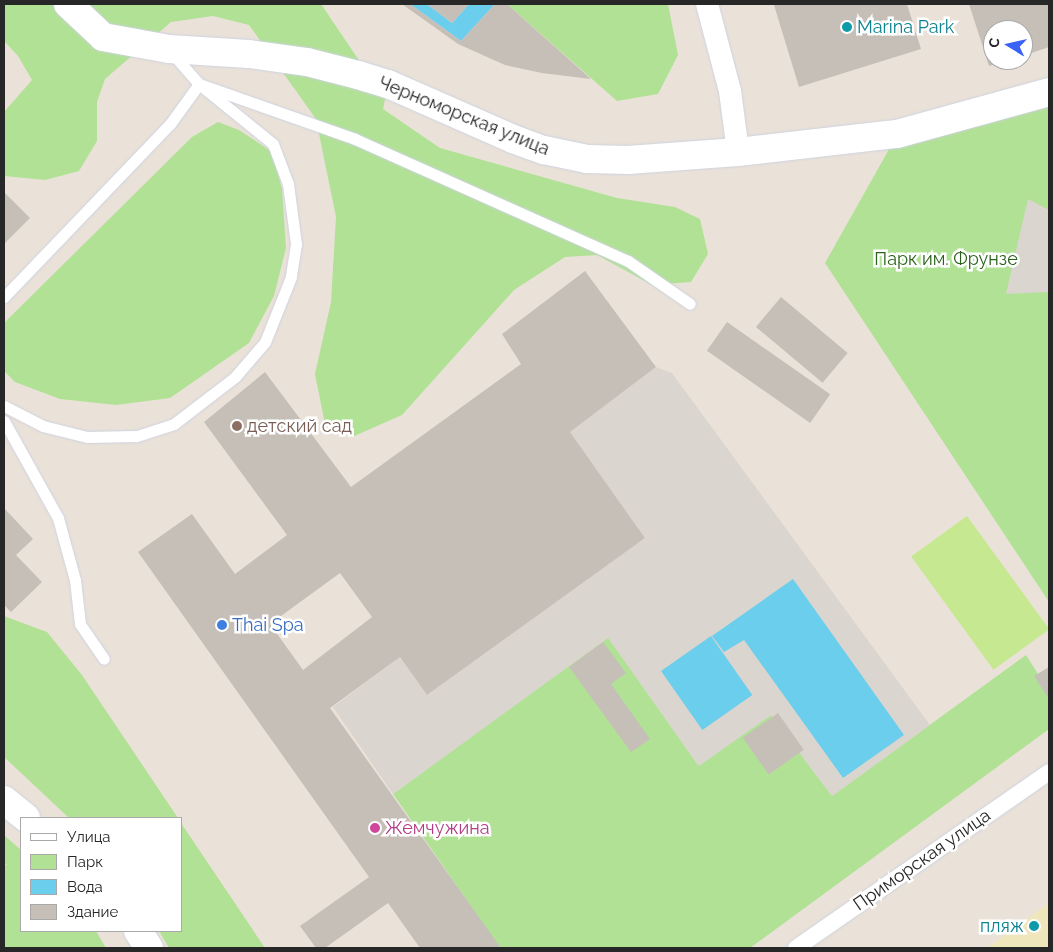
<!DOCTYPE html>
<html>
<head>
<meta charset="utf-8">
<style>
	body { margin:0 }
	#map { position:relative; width:1053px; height:952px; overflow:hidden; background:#eae2d8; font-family:Raleway,sans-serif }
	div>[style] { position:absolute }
	.green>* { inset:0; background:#b1e195 }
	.sand>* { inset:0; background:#f0e6bb }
	.pitch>* { inset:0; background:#c6e890; transform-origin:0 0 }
	.plaza>* { inset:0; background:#dad5cf }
	.water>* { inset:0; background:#6bceec; transform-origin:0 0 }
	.building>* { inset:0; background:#c5bfb8; transform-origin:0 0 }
	.roads { filter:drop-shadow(0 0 1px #ced2e0) drop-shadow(0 0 1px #ced2e0) }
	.service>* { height:11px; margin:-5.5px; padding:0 5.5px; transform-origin:5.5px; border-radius:5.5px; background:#fff }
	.pedestrian>* { height:16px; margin:-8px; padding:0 8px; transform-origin:8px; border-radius:8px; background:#fff }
	.minor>* { height:22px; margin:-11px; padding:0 11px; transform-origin:11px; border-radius:11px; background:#fff }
	.secondary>* { height:28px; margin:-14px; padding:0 14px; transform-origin:14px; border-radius:14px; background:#fff }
	.dots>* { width:14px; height:14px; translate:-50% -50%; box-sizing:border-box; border:2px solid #fff; border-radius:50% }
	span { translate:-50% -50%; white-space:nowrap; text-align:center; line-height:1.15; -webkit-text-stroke:5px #fff; paint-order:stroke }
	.culture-label { font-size:18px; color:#0d838f }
	.left { translate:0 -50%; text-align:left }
	.right { translate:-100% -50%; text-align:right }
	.street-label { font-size:18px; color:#272727 }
	.park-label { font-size:18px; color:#2b621a }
	.education-label { font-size:18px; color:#785e54 }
	.shop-label { font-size:18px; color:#366cbe }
	.hotel-label { font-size:18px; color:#b23c85 }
	.frame { position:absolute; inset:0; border:5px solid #272727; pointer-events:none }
	.legend { position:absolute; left:20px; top:817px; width:162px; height:115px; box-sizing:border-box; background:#fff; border:1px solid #a9a9a9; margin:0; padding:6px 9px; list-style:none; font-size:15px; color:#272727 }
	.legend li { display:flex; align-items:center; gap:10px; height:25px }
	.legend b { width:25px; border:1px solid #a9a9a9 }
	.north { position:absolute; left:983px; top:20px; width:50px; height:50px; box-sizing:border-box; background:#fff; border:1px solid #a9a9a9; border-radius:50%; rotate:279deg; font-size:14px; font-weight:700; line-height:20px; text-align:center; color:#272727 }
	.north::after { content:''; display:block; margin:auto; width:18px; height:22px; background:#3962f7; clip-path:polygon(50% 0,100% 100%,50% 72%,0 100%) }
</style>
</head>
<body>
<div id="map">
	<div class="green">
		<i style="clip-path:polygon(4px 4px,321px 4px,385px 99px,383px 109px,440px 148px,617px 198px,675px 207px,700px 219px,708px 254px,691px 282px,652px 285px,597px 255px,565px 257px,514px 290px,402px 415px,352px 437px,325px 424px,315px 374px,331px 302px,336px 217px,316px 119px,249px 25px,213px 16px,171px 22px,105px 79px,97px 102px,97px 141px,79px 171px,45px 180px,4px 176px,4px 112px,32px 80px,18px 56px,4px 41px)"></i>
		<i style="clip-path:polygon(507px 4px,668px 4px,678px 55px,658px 94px,617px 101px)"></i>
		<i style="clip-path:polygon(1049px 100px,1049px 602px,825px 263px,897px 135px)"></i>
		<i style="clip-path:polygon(218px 122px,239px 130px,272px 152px,282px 189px,286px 248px,274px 296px,249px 343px,170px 398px,116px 405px,60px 399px,15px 382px,4px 371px,4px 323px,192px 137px)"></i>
		<i style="clip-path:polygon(4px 616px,47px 632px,82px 675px,178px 818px,69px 818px,4px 757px)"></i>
		<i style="clip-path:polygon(608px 637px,698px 765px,771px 715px,832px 796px,1026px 655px,1049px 691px,1049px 729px,750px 948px,500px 948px,393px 794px)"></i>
		<i style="clip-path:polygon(181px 823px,265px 948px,169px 948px,159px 931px,181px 931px)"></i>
		<i style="clip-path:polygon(4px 835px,21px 850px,21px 931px,96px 931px,106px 948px,4px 948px,4px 864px,8px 866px,4px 862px)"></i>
	</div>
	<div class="sand">
		<i style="clip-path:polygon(1049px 903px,1049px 948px,987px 948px)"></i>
	</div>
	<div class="pitch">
		<i style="left:967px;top:516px;width:140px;height:69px;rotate:54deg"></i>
	</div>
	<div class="plaza">
		<i style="clip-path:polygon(1028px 199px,1049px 210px,1049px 292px,1006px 294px)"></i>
		<i style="clip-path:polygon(evenodd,656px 367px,672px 373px,930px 725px,832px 796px,771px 715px,699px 766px,608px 638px,393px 794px,333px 707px,400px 657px,427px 695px,645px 538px,570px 432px,656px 367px,744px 639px,903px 735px,843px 778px,744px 639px)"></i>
	</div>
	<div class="water">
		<i style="clip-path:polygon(410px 4px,427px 4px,452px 23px,469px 4px,495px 4px,461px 41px)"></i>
		<i style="clip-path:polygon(793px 579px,904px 735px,843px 778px,744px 640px,724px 652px,712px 636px)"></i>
		<i style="left:711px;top:636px;width:72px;height:61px;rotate:55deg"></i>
	</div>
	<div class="building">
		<i style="clip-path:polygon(402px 4px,410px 4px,461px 41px,495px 4px,507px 4px,591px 79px,542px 73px,505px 65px,458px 44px)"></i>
		<i style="clip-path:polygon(427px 4px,469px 4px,452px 23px)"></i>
		<i style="clip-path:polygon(779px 4px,907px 4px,921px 49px,799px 87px,774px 5px)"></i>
		<i style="clip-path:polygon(969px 4px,1049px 4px,1049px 47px,1023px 56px,1023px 30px,993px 30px,993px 60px,1007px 60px,989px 66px)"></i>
		<i style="clip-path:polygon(4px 192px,30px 218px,4px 244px)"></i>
		<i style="clip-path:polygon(evenodd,585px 271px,656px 367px,570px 432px,645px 538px,427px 695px,400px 657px,330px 708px,501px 948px,420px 948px,388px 903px,325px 948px,316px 948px,300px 926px,369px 877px,138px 552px,192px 514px,235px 574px,287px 535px,204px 422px,265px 372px,351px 487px,521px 364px,502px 334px,585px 271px,340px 573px,372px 617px,303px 670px,270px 624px,340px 573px)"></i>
		<i style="left:781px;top:297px;width:87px;height:39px;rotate:40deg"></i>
		<i style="left:727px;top:322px;width:126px;height:35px;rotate:35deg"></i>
		<i style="clip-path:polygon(4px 508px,33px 539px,16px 555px,42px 582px,11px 612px,4px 605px)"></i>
		<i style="clip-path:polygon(603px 642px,626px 673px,611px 684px,650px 739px,631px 752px,569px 667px)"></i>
		<i style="clip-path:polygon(1049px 667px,1049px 699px,1034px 676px)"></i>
		<i style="left:778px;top:713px;width:45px;height:43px;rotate:55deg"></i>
	</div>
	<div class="roads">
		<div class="service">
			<i style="left:171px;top:52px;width:43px;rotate:48.8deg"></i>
			<i style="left:199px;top:84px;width:165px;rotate:19.4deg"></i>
			<i style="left:355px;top:139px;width:299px;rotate:24.1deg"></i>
			<i style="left:628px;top:261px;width:75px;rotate:34.7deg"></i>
			<i style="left:4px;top:297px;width:240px;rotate:-46.2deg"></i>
			<i style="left:170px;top:124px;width:49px;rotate:-54.1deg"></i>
			<i style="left:199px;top:84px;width:95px;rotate:39deg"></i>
			<i style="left:273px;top:144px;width:43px;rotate:69.4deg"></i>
			<i style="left:288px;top:184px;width:61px;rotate:82.4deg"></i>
			<i style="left:296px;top:244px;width:33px;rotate:99deg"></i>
			<i style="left:291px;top:277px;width:70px;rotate:111.8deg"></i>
			<i style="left:265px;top:342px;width:46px;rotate:130.6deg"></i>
			<i style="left:235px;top:377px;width:77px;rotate:142.4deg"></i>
			<i style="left:174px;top:424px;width:40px;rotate:162deg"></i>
			<i style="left:136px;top:436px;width:49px;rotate:178.8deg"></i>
			<i style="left:87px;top:437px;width:45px;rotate:-166deg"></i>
			<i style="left:43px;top:426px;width:44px;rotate:-152.9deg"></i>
			<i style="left:4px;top:421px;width:111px;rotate:60.9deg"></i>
			<i style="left:58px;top:518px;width:64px;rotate:74.7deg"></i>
			<i style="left:75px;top:580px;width:44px;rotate:83.5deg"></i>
			<i style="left:80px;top:624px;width:42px;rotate:55.6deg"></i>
		</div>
		<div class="pedestrian">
			<i style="left:796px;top:948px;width:308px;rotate:-34.8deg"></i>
		</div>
		<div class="minor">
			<i style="left:707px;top:4px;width:90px;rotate:75.2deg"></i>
			<i style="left:730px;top:91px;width:62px;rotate:82.5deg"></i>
		</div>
		<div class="secondary">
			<i style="left:68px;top:4px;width:48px;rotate:43.3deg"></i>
			<i style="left:103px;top:37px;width:67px;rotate:10.3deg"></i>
			<i style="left:169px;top:49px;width:80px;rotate:3.6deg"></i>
			<i style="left:249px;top:54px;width:59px;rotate:7.9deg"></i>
			<i style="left:307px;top:62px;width:53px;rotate:14.3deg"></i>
			<i style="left:358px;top:75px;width:31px;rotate:17deg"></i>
			<i style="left:388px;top:84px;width:137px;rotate:23.7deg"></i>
			<i style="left:513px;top:139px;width:33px;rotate:20deg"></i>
			<i style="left:544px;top:150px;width:44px;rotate:11.8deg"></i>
			<i style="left:587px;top:159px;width:41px;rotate:1.4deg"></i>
			<i style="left:628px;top:160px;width:110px;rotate:-4.2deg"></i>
			<i style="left:738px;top:152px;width:160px;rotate:-6.5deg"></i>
			<i style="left:897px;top:134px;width:158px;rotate:-15.4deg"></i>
			<i style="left:4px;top:800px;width:28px;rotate:39deg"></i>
			<i style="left:138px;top:931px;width:20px;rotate:57deg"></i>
		</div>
	</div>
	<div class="dots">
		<i style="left:847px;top:27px;background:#0f9aa8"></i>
		<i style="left:237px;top:426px;background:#8d6e63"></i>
		<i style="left:222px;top:625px;background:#3f7fe0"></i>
		<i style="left:375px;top:828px;background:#d1479c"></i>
		<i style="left:1034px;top:926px;background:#0f9aa8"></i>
	</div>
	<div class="culture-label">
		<span class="left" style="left:857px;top:27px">Marina Park</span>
		<span class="right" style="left:1024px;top:926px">пляж</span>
	</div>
	<div class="street-label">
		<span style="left:464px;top:116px;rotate:22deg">Черноморская улица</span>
		<span style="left:922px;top:860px;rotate:-35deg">Приморская улица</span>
	</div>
	<div class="park-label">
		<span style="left:946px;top:259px">Парк им. Фрунзе</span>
	</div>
	<div class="education-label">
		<span class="left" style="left:247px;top:426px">детский сад</span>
	</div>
	<div class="shop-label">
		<span class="left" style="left:232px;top:625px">Thai Spa</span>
	</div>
	<div class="hotel-label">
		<span class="left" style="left:385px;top:828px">Жемчужина</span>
	</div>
	<div class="frame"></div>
	<ul class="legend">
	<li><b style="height:6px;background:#fff"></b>Улица</li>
	<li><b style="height:14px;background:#b1e195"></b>Парк</li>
	<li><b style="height:14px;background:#6bceec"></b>Вода</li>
	<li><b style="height:14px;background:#c5bfb8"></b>Здание</li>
	</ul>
	<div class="north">С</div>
</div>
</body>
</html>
